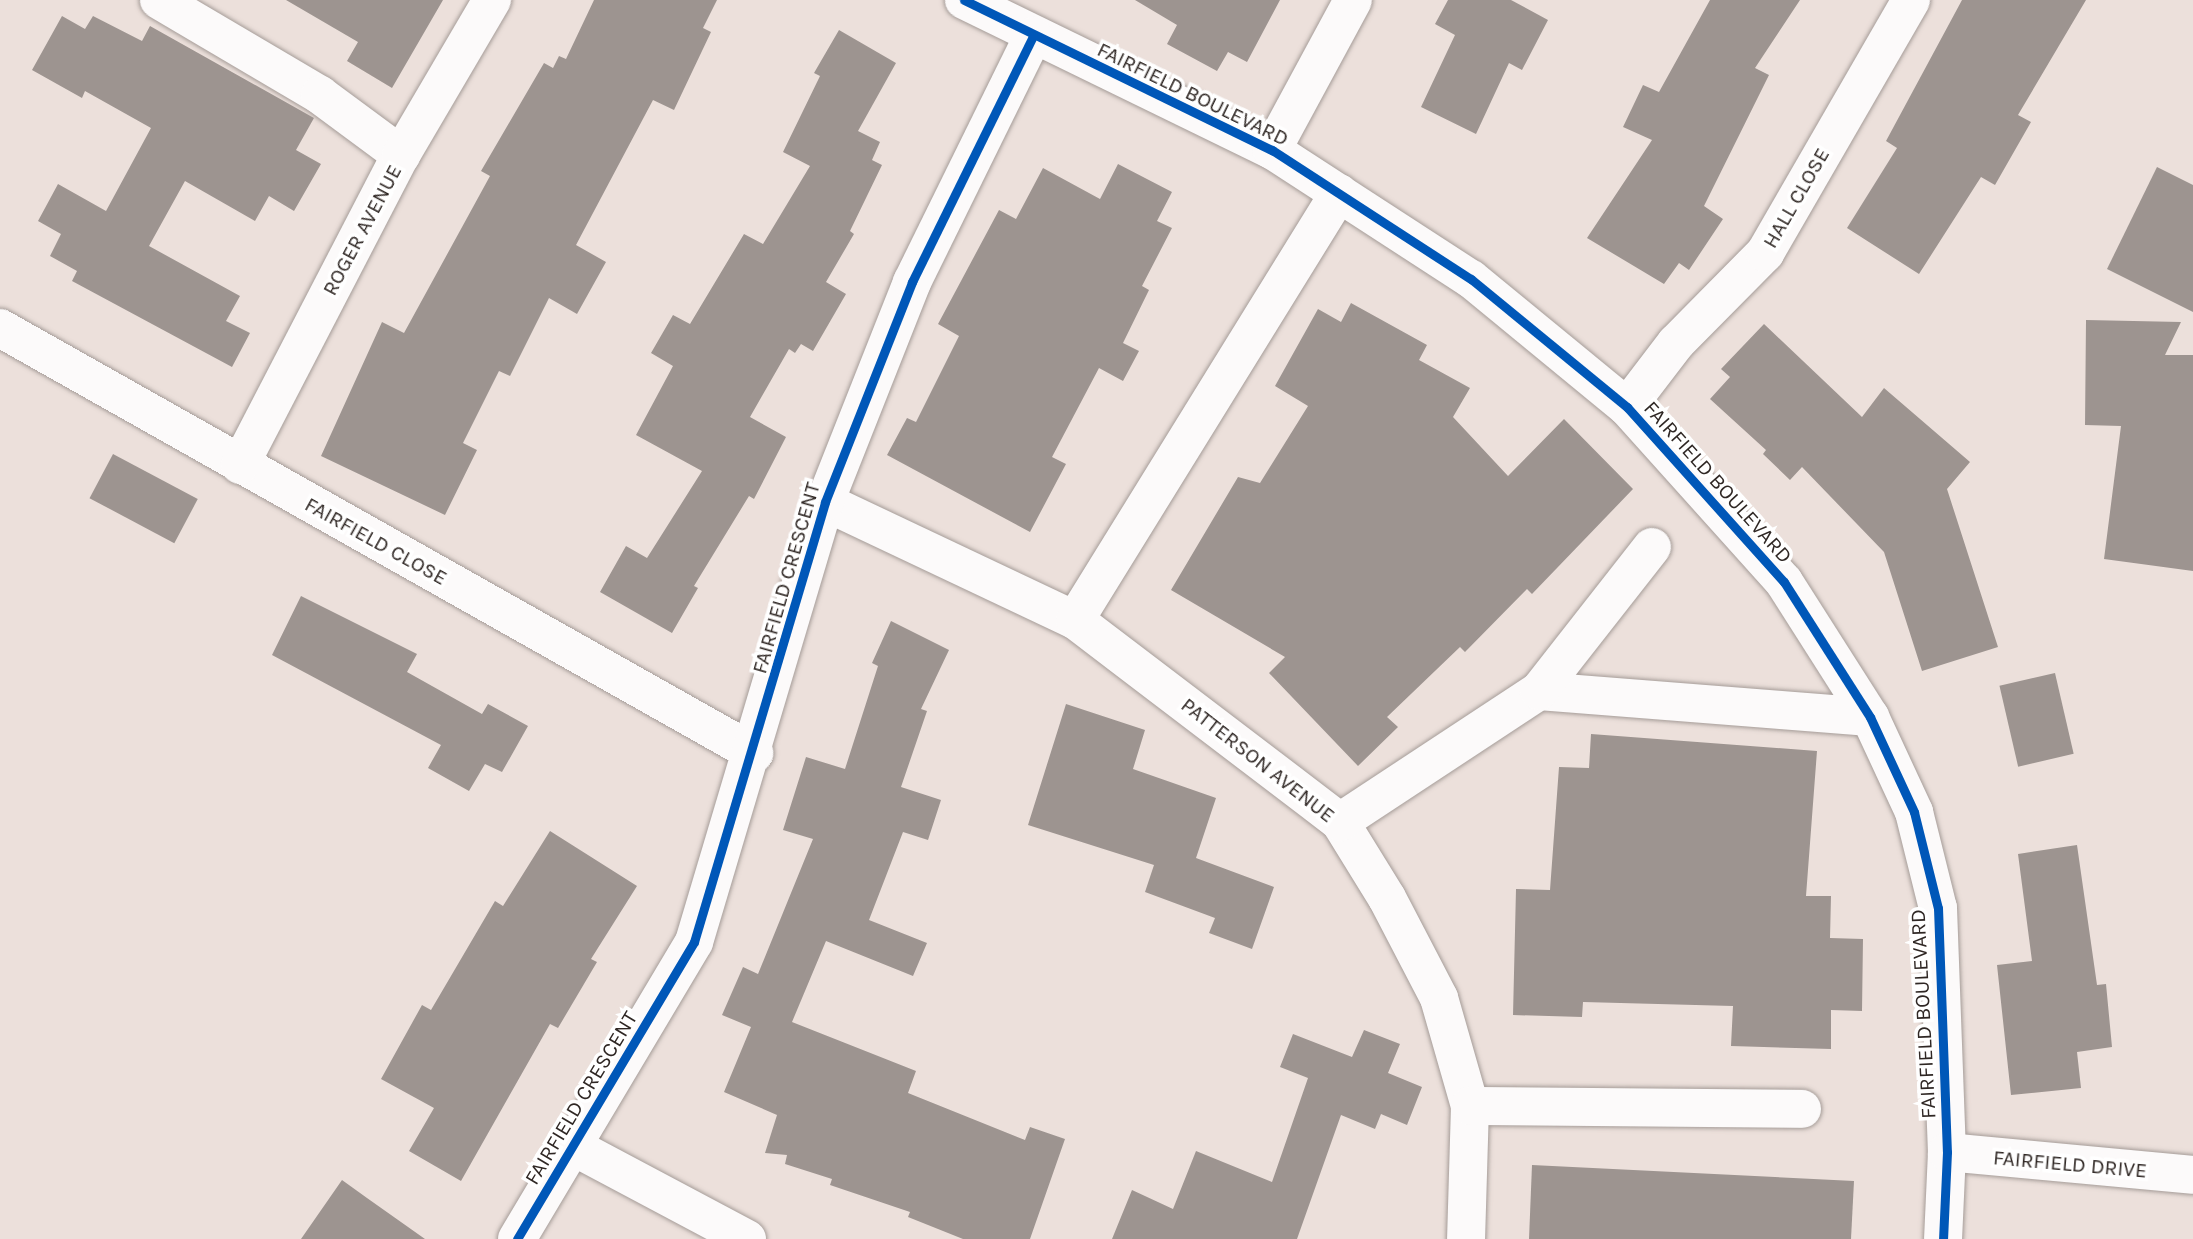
<!DOCTYPE html>
<html>
<head>
<meta charset="utf-8">
<style>
	body { margin:0 }
	#map { position:relative; width:2193px; height:1239px; overflow:hidden; background:#ece0db; font-family:Karla,sans-serif }
	div>[style] { position:absolute }
	.building>* { inset:0; background:#9d9490; transform-origin:0 0 }
	.roads { filter:drop-shadow(0 0 2px #a59c98) drop-shadow(0 0 2px #a59c98) }
	.minor>* { height:38px; margin:-19px; padding:0 19px; transform-origin:19px; border-radius:19px; background:#fcfafa }
	.cycleway>* { height:9px; margin:-4.5px; padding:0 4.5px; transform-origin:4.5px; border-radius:4.5px; background:#0057b8 }
	span { translate:-50% -50%; white-space:nowrap; text-align:center; line-height:1.15; -webkit-text-stroke:7px #fff; paint-order:stroke }
	.street-label { font-size:21px; color:#2f2724 }
</style>
</head>
<body>
<div id="map">
	<div class="building">
		<i style="clip-path:polygon(286px 0,443px 0,392px 88px,347px 61px,358px 42px)"></i>
		<i style="clip-path:polygon(594px 0,717px 0,703px 28px,711px 32px,674px 110px,653px 100px,576px 245px,606px 262px,577px 314px,549px 298px,510px 376px,499px 371px,463px 443px,477px 450px,445px 515px,321px 456px,382px 322px,404px 333px,490px 176px,481px 171px,544px 63px,553px 68px,559px 56px,566px 59px)"></i>
		<i style="clip-path:polygon(1135px 0,1280px 0,1247px 62px,1228px 52px,1217px 71px,1167px 44px,1177px 25px)"></i>
		<i style="clip-path:polygon(1448px 0,1511px 0,1548px 20px,1522px 70px,1509px 63px,1476px 134px,1421px 107px,1455px 35px,1435px 24px)"></i>
		<i style="clip-path:polygon(1710px 0,1800px 0,1755px 68px,1769px 75px,1704px 206px,1723px 219px,1689px 270px,1679px 263px,1664px 284px,1587px 238px,1652px 140px,1623px 127px,1643px 85px,1659px 92px)"></i>
		<i style="clip-path:polygon(1962px 0,2086px 0,2018px 115px,2031px 122px,1995px 185px,1981px 177px,1919px 274px,1847px 228px,1897px 148px,1886px 141px)"></i>
		<i style="clip-path:polygon(62px 16px,85px 29px,93px 16px,142px 41px,150px 26px,314px 118px,296px 150px,321px 164px,294px 211px,269px 196px,255px 221px,185px 181px,149px 246px,240px 296px,226px 321px,250px 333px,232px 367px,72px 281px,77px 271px,50px 256px,61px 234px,38px 221px,58px 184px,106px 211px,151px 128px,85px 91px,82px 98px,32px 70px)"></i>
		<i style="clip-path:polygon(839px 30px,896px 63px,858px 131px,880px 142px,872px 160px,882px 165px,850px 231px,854px 234px,826px 282px,846px 294px,813px 351px,801px 344px,795px 353px,789px 349px,750px 417px,786px 437px,754px 499px,749px 496px,694px 586px,698px 588px,672px 633px,600px 592px,626px 546px,647px 558px,702px 471px,636px 435px,673px 366px,651px 353px,673px 315px,690px 324px,744px 234px,763px 244px,810px 166px,783px 152px,820px 76px,814px 73px)"></i>
		<i style="clip-path:polygon(1118px 164px,1172px 192px,1157px 221px,1172px 228px,1142px 286px,1149px 290px,1123px 343px,1139px 351px,1123px 381px,1099px 368px,1052px 457px,1066px 464px,1030px 532px,887px 455px,907px 418px,916px 422px,959px 336px,938px 324px,999px 210px,1016px 219px,1043px 168px,1100px 199px)"></i>
		<i style="clip-path:polygon(2157px 167px,2193px 185px,2193px 312px,2107px 269px)"></i>
		<i style="clip-path:polygon(1351px 303px,1427px 345px,1419px 360px,1470px 388px,1453px 417px,1508px 476px,1564px 419px,1633px 489px,1532px 594px,1527px 589px,1465px 652px,1460px 647px,1387px 717px,1398px 727px,1358px 766px,1269px 673px,1285px 657px,1171px 590px,1238px 477px,1260px 483px,1308px 406px,1275px 386px,1318px 309px,1341px 322px)"></i>
		<i style="clip-path:polygon(2086px 320px,2181px 322px,2165px 355px,2193px 355px,2193px 571px,2104px 559px,2121px 426px,2085px 425px)"></i>
		<i style="clip-path:polygon(1764px 324px,1862px 417px,1884px 388px,1970px 462px,1947px 489px,1998px 647px,1922px 671px,1884px 552px,1802px 467px,1790px 480px,1763px 454px,1766px 450px,1710px 399px,1730px 377px,1721px 369px)"></i>
		<i style="left:113px;top:454px;width:96px;height:50px;rotate:28deg"></i>
		<i style="clip-path:polygon(301px 596px,417px 654px,407px 672px,482px 714px,488px 704px,528px 726px,502px 772px,485px 764px,469px 791px,428px 768px,441px 745px,272px 655px)"></i>
		<i style="clip-path:polygon(891px 621px,949px 650px,921px 709px,927px 711px,901px 787px,941px 800px,928px 840px,903px 832px,869px 920px,927px 943px,913px 976px,826px 941px,792px 1022px,916px 1071px,908px 1093px,1025px 1140px,1030px 1127px,1065px 1139px,1030px 1239px,963px 1239px,908px 1217px,910px 1212px,830px 1185px,832px 1179px,785px 1164px,787px 1155px,765px 1153px,777px 1115px,724px 1092px,751px 1027px,722px 1015px,743px 967px,758px 974px,813px 839px,783px 830px,806px 757px,845px 769px,878px 666px,872px 663px)"></i>
		<i style="left:2055px;top:673px;width:83px;height:57px;rotate:77deg"></i>
		<i style="clip-path:polygon(1066px 704px,1145px 730px,1133px 769px,1216px 798px,1196px 858px,1274px 887px,1252px 949px,1209px 933px,1215px 918px,1145px 892px,1154px 865px,1028px 825px)"></i>
		<i style="clip-path:polygon(1591px 734px,1817px 751px,1806px 896px,1831px 896px,1830px 938px,1863px 939px,1862px 1011px,1831px 1010px,1831px 1049px,1731px 1046px,1733px 1006px,1583px 1002px,1582px 1017px,1513px 1015px,1516px 889px,1550px 890px,1559px 767px,1589px 768px)"></i>
		<i style="clip-path:polygon(550px 831px,637px 886px,591px 959px,597px 962px,558px 1028px,550px 1024px,461px 1181px,409px 1151px,434px 1108px,381px 1079px,422px 1005px,431px 1010px,495px 901px,503px 906px)"></i>
		<i style="clip-path:polygon(2077px 845px,2097px 985px,2106px 984px,2112px 1047px,2077px 1052px,2081px 1088px,2011px 1095px,1997px 965px,2032px 961px,2018px 854px)"></i>
		<i style="clip-path:polygon(1364px 1030px,1400px 1044px,1388px 1073px,1422px 1087px,1407px 1125px,1381px 1114px,1375px 1129px,1341px 1115px,1297px 1239px,1112px 1239px,1132px 1190px,1173px 1209px,1196px 1151px,1272px 1182px,1308px 1078px,1280px 1067px,1293px 1034px,1352px 1057px)"></i>
		<i style="clip-path:polygon(1532px 1165px,1854px 1181px,1851px 1239px,1529px 1239px)"></i>
		<i style="clip-path:polygon(342px 1180px,367px 1198px,425px 1239px,301px 1239px)"></i>
	</div>
	<div class="roads">
		<div class="minor">
			<i style="left:159px;top:0;width:187px;rotate:30.5deg"></i>
			<i style="left:320px;top:95px;width:101px;rotate:36.5deg"></i>
			<i style="left:964px;top:0;width:343px;rotate:26deg"></i>
			<i style="left:1272px;top:150px;width:237px;rotate:33deg"></i>
			<i style="left:1471px;top:279px;width:202px;rotate:39.4deg"></i>
			<i style="left:1627px;top:407px;width:235px;rotate:48.1deg"></i>
			<i style="left:1784px;top:582px;width:160px;rotate:57.5deg"></i>
			<i style="left:1870px;top:717px;width:105px;rotate:65.1deg"></i>
			<i style="left:1914px;top:812px;width:99px;rotate:76deg"></i>
			<i style="left:1938px;top:908px;width:244px;rotate:87.9deg"></i>
			<i style="left:1947px;top:1152px;width:87px;rotate:92.6deg"></i>
			<i style="left:1272px;top:150px;width:170px;rotate:-61.6deg"></i>
			<i style="left:0;top:328px;width:866px;rotate:29.41deg"></i>
			<i style="left:1627px;top:407px;width:81px;rotate:-52.6deg"></i>
			<i style="left:1676px;top:343px;width:127px;rotate:-45.3deg"></i>
			<i style="left:1765px;top:253px;width:292px;rotate:-60deg"></i>
			<i style="left:240px;top:465px;width:349px;rotate:-62.6deg"></i>
			<i style="left:401px;top:155px;width:180px;rotate:-59.6deg"></i>
			<i style="left:825px;top:502px;width:276px;rotate:25.3deg"></i>
			<i style="left:1075px;top:620px;width:333px;rotate:37.3deg"></i>
			<i style="left:1340px;top:822px;width:89px;rotate:58.3deg"></i>
			<i style="left:1387px;top:898px;width:113px;rotate:62.5deg"></i>
			<i style="left:1439px;top:998px;width:112px;rotate:74deg"></i>
			<i style="left:1470px;top:1106px;width:133px;rotate:91.7deg"></i>
			<i style="left:1075px;top:620px;width:502px;rotate:-58.27deg"></i>
			<i style="left:1539px;top:691px;width:332px;rotate:4.5deg"></i>
			<i style="left:1340px;top:822px;width:238px;rotate:-33.4deg"></i>
			<i style="left:1539px;top:691px;width:183px;rotate:-51.9deg"></i>
			<i style="left:1470px;top:1106px;width:332px;rotate:0.5deg"></i>
			<i style="left:574px;top:1147px;width:196px;rotate:28deg"></i>
			<i style="left:1947px;top:1152px;width:247px;rotate:5.3deg"></i>
			<i style="left:517px;top:1239px;width:346px;rotate:-59.2deg"></i>
			<i style="left:694px;top:942px;width:459px;rotate:-73.4deg"></i>
			<i style="left:825px;top:502px;width:237px;rotate:-68.4deg"></i>
			<i style="left:912px;top:282px;width:274px;rotate:-63.8deg"></i>
		</div>
	</div>
	<div class="cycleway">
		<i style="left:964px;top:0;width:343px;rotate:26deg"></i>
		<i style="left:1272px;top:150px;width:237px;rotate:33deg"></i>
		<i style="left:1471px;top:279px;width:202px;rotate:39.4deg"></i>
		<i style="left:1627px;top:407px;width:235px;rotate:48.1deg"></i>
		<i style="left:1784px;top:582px;width:160px;rotate:57.5deg"></i>
		<i style="left:1870px;top:717px;width:105px;rotate:65.1deg"></i>
		<i style="left:1914px;top:812px;width:99px;rotate:76deg"></i>
		<i style="left:1938px;top:908px;width:244px;rotate:87.9deg"></i>
		<i style="left:1947px;top:1152px;width:87px;rotate:92.6deg"></i>
		<i style="left:517px;top:1239px;width:346px;rotate:-59.2deg"></i>
		<i style="left:694px;top:942px;width:459px;rotate:-73.4deg"></i>
		<i style="left:825px;top:502px;width:237px;rotate:-68.4deg"></i>
		<i style="left:912px;top:282px;width:274px;rotate:-63.8deg"></i>
	</div>
	<div class="street-label">
		<span style="left:1193px;top:94px;rotate:26deg">FAIRFIELD BOULEVARD</span>
		<span style="left:1796px;top:198px;rotate:-60deg">HALL CLOSE</span>
		<span style="left:362px;top:230px;rotate:-62deg">ROGER AVENUE</span>
		<span style="left:1718px;top:482px;rotate:48deg">FAIRFIELD BOULEVARD</span>
		<span style="left:376px;top:541px;rotate:29deg">FAIRFIELD CLOSE</span>
		<span style="left:786px;top:578px;rotate:-74deg">FAIRFIELD CRESCENT</span>
		<span style="left:1258px;top:760px;rotate:38deg">PATTERSON AVENUE</span>
		<span style="left:1923px;top:1014px;rotate:-93deg">FAIRFIELD BOULEVARD</span>
		<span style="left:581px;top:1098px;rotate:-59deg">FAIRFIELD CRESCENT</span>
		<span style="left:2070px;top:1164px;rotate:5deg">FAIRFIELD DRIVE</span>
	</div>
</div>
</body>
</html>
